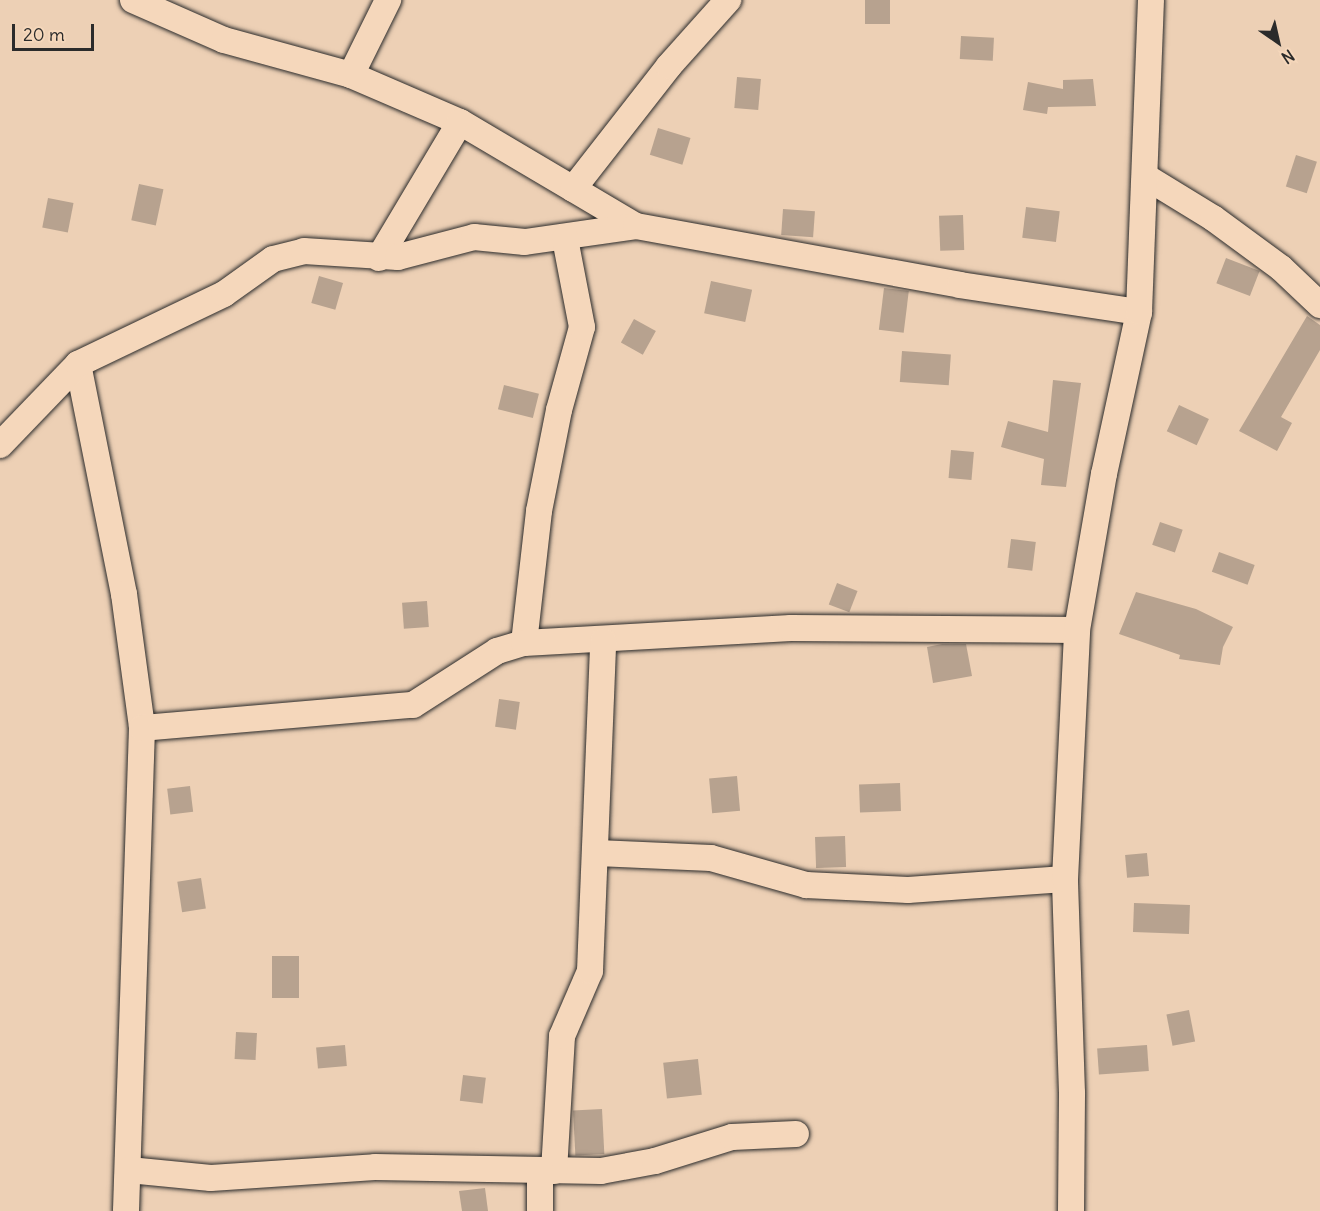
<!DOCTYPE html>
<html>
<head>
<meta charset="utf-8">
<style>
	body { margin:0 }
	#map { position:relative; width:1320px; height:1211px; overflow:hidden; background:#edd0b5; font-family:Delius,sans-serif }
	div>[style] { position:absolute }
	.building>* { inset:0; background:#b7a28f; transform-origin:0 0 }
	.roads { filter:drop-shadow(0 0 2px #2b2b2b) drop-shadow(0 0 2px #2b2b2b) }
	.minor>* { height:26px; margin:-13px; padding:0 13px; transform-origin:13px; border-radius:13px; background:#f5d7bb }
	span { translate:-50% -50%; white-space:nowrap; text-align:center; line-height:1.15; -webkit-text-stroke:6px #f5d7bb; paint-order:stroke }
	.north { position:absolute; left:1248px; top:12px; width:60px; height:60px; -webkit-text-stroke:4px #f5d7bb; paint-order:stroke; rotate:146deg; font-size:16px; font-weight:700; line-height:24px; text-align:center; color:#2b2b2b }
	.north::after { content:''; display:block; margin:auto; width:21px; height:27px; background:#2b2b2b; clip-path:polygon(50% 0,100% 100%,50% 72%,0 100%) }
	.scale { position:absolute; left:12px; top:24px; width:82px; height:27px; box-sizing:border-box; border:3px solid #2b2b2b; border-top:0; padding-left:8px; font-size:18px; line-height:21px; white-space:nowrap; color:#2b2b2b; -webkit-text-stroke:4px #f5d7bb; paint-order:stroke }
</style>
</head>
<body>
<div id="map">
	<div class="building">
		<i style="left:865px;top:0;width:25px;height:24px"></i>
		<i style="left:961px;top:36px;width:33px;height:23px;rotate:3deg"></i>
		<i style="left:737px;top:77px;width:24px;height:31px;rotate:5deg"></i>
		<i style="clip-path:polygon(1093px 79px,1096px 106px,1048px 107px,1047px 114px,1023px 110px,1028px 82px,1063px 89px,1063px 80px)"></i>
		<i style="left:658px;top:128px;width:34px;height:28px;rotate:17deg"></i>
		<i style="left:1296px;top:155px;width:22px;height:33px;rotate:18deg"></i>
		<i style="left:139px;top:184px;width:25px;height:37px;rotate:12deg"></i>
		<i style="left:48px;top:198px;width:26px;height:30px;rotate:11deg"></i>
		<i style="left:1026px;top:207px;width:34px;height:31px;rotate:7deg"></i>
		<i style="left:783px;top:209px;width:32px;height:26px;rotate:4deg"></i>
		<i style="left:963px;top:215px;width:35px;height:24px;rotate:88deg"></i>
		<i style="left:1226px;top:258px;width:36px;height:27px;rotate:21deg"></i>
		<i style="left:319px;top:276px;width:25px;height:28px;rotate:16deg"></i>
		<i style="left:711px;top:281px;width:42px;height:33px;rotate:12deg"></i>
		<i style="left:884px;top:288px;width:25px;height:42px;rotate:7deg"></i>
		<i style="clip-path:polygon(1307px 316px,1320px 325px,1320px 350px,1281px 417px,1292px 423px,1277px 451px,1239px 431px)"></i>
		<i style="left:634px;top:319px;width:25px;height:27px;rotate:29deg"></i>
		<i style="left:902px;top:351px;width:49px;height:31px;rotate:4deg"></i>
		<i style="clip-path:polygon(1053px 380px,1081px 383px,1066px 487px,1041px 485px,1044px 459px,1001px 447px,1008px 421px,1048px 432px)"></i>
		<i style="left:504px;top:385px;width:36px;height:25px;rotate:14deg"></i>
		<i style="left:1179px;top:405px;width:33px;height:29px;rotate:25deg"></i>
		<i style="left:951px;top:450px;width:23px;height:28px;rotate:5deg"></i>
		<i style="left:1160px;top:522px;width:24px;height:24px;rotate:19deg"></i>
		<i style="left:1011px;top:539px;width:25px;height:29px;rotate:7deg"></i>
		<i style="left:1219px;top:552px;width:38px;height:21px;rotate:20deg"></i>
		<i style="left:837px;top:583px;width:22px;height:23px;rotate:21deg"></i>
		<i style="clip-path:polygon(1136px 592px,1196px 609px,1233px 627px,1223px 647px,1220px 665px,1179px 659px,1180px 655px,1119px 634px)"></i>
		<i style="left:427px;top:601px;width:26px;height:25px;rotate:86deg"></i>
		<i style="clip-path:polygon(942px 644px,966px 644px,972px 676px,933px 683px,927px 647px)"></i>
		<i style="left:499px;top:699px;width:21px;height:28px;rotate:8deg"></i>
		<i style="left:737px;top:776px;width:35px;height:28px;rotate:85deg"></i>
		<i style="left:900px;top:783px;width:28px;height:41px;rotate:88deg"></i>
		<i style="left:190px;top:786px;width:26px;height:23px;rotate:83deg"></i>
		<i style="left:845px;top:836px;width:31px;height:30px;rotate:88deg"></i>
		<i style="left:1147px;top:853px;width:23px;height:22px;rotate:85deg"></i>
		<i style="left:201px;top:878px;width:31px;height:24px;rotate:81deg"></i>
		<i style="left:1134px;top:903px;width:56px;height:29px;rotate:2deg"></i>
		<i style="left:272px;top:956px;width:27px;height:42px"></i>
		<i style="left:1189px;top:1010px;width:32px;height:23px;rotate:79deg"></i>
		<i style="left:236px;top:1032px;width:21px;height:27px;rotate:3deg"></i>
		<i style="left:345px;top:1045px;width:21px;height:29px;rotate:85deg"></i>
		<i style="left:1147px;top:1045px;width:26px;height:50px;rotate:86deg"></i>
		<i style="left:698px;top:1059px;width:36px;height:35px;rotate:84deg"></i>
		<i style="left:463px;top:1075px;width:23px;height:26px;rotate:7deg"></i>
		<i style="left:602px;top:1109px;width:45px;height:29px;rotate:87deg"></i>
		<i style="clip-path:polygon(485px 1188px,488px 1211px,462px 1211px,459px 1191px)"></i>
	</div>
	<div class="roads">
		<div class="minor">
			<i style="left:133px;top:0;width:99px;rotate:23.7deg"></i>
			<i style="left:224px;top:40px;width:132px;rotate:15.4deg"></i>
			<i style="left:351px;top:75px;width:119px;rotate:23.3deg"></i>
			<i style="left:460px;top:122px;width:204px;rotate:30.6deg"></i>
			<i style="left:351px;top:75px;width:84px;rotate:-63.7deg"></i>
			<i style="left:1146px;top:177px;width:79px;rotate:31.5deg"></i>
			<i style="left:1213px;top:218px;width:84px;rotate:36.3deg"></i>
			<i style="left:1281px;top:268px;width:54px;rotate:43.5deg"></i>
			<i style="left:573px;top:189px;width:156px;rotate:-52deg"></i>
			<i style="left:669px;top:66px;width:89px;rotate:-48.2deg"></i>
			<i style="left:379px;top:258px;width:158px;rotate:-59.2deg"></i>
			<i style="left:78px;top:364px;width:235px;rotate:78.7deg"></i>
			<i style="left:124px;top:594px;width:135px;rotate:82.3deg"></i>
			<i style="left:142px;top:728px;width:483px;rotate:91.9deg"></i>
			<i style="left:0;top:445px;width:112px;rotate:-46.1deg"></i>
			<i style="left:78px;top:364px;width:162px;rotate:-25.6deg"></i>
			<i style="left:224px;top:294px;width:60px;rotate:-35.5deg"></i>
			<i style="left:273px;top:259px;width:32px;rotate:-14deg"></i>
			<i style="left:304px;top:251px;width:94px;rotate:3.7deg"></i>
			<i style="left:398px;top:257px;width:79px;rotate:-14.7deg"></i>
			<i style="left:474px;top:237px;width:51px;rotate:5.6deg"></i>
			<i style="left:525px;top:242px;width:112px;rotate:-8.2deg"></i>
			<i style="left:636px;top:226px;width:329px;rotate:10.3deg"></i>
			<i style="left:960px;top:285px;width:181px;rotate:8.6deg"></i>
			<i style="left:524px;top:643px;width:133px;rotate:-83.5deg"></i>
			<i style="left:539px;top:511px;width:103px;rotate:-78.8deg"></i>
			<i style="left:559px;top:410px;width:86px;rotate:-74.5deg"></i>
			<i style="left:582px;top:327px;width:90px;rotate:-100.9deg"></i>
			<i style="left:142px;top:728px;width:272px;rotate:-4.9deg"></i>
			<i style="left:413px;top:705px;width:100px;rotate:-32.7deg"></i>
			<i style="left:497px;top:651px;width:28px;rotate:-17deg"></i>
			<i style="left:524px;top:643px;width:267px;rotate:-3.2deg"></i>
			<i style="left:791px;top:628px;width:286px;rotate:0.4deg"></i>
			<i style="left:597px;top:853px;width:114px;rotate:2.5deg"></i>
			<i style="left:711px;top:858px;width:99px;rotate:15.9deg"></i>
			<i style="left:806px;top:885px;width:102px;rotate:2.8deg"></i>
			<i style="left:908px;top:890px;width:157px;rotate:-4deg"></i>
			<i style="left:129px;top:1170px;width:82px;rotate:5.6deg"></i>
			<i style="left:211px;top:1178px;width:164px;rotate:-3.8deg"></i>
			<i style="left:375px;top:1167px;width:226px;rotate:1deg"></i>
			<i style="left:601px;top:1171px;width:55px;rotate:-10.5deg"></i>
			<i style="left:655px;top:1161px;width:81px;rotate:-17.3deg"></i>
			<i style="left:732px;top:1137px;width:64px;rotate:-2.7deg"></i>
			<i style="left:554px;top:1171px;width:135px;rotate:-86.6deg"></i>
			<i style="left:562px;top:1036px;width:71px;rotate:-66.7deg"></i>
			<i style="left:590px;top:971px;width:330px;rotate:-87.7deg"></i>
			<i style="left:540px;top:1211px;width:41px;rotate:-90deg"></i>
			<i style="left:1071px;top:1211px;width:118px;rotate:-89.5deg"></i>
			<i style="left:1072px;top:1093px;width:214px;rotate:-91.9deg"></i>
			<i style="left:1065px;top:879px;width:249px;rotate:-87.2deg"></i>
			<i style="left:1077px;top:630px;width:158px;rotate:-80.2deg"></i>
			<i style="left:1104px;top:474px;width:166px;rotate:-77.8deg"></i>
			<i style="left:1139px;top:312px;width:312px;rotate:-87.8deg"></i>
		</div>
	</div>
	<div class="north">N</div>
	<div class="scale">20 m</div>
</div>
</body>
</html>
